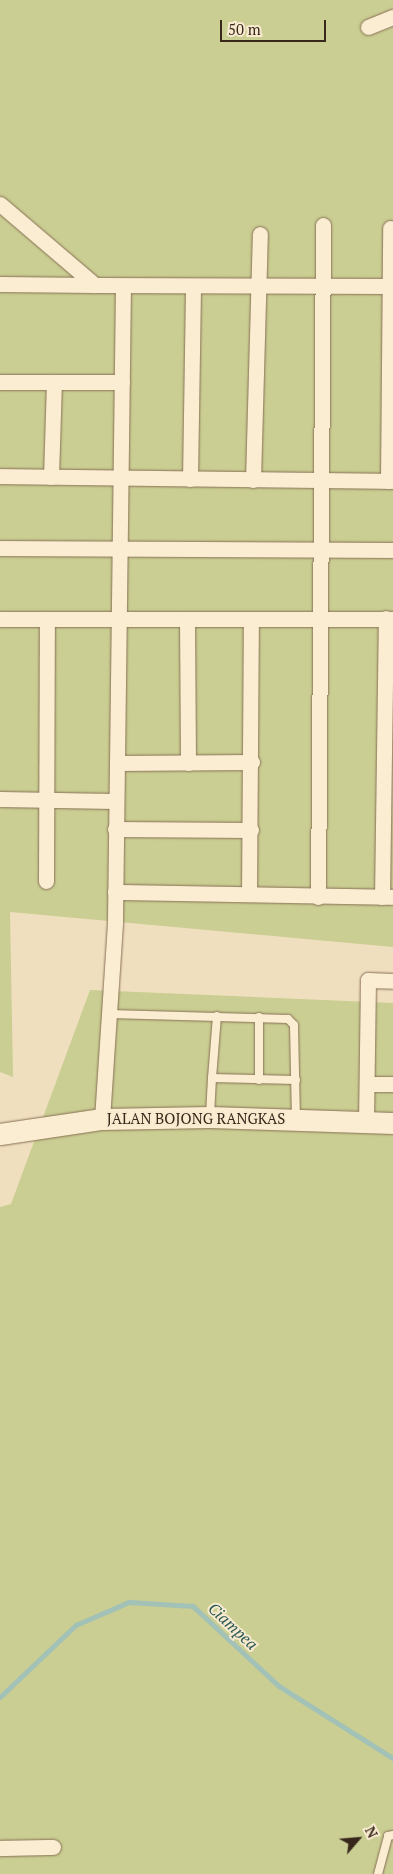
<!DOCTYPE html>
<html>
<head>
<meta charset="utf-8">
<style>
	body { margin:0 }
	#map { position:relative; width:393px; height:1874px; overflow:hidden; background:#f0dfbf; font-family:"PT Serif",serif }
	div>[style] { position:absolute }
	.green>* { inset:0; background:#cace92 }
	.stream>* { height:4.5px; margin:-2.25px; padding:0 2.25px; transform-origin:2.25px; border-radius:2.25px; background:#a2c1b7 }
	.roads { filter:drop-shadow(0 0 1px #897056) drop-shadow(0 0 1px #897056) }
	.lane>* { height:8px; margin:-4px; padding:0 4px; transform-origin:4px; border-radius:4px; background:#faedd2 }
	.street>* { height:15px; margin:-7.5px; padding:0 7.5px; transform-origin:7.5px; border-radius:7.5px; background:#faedd2 }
	.secondary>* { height:21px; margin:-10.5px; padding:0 10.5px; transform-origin:10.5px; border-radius:10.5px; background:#faedd2 }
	span { translate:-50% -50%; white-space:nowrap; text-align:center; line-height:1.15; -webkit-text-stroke:4px #f7eacf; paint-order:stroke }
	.street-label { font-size:15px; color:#38281c }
	.water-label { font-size:16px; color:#2a5954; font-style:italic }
	.north { position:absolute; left:333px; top:1814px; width:50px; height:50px; -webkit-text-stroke:4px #f7eacf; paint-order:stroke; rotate:63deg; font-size:14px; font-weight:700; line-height:20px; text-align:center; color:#38281c }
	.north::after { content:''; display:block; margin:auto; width:18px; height:22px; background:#38281c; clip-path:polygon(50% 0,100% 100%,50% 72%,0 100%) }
	.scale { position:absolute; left:220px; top:20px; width:106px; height:22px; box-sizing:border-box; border:2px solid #38281c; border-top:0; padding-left:6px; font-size:15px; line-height:18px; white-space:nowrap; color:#38281c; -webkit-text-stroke:4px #f7eacf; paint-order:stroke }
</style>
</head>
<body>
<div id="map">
	<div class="green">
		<i style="clip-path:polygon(0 0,393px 0,393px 947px,10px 912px,13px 1077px,0 1072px)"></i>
		<i style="clip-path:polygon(90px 990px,393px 1003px,393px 1874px,0 1874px,0 1207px,11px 1204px)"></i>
	</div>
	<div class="stream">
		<i style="left:0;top:1697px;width:105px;rotate:-43.5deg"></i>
		<i style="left:76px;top:1625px;width:58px;rotate:-23.5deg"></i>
		<i style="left:129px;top:1602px;width:64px;rotate:3.6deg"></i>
		<i style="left:193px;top:1606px;width:117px;rotate:42.9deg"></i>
		<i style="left:279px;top:1686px;width:135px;rotate:32.3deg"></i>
	</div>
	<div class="roads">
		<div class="lane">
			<i style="left:110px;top:1014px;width:178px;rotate:1.6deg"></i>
			<i style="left:288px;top:1019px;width:8px;rotate:45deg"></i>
			<i style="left:294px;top:1025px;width:94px;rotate:88.8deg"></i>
			<i style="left:217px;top:1016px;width:62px;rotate:94.6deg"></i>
			<i style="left:212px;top:1078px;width:84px;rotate:1.4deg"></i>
			<i style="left:259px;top:1017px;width:63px;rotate:90deg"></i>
			<i style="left:210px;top:1116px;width:38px;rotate:-87deg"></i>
			<i style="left:378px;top:1874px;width:39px;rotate:-75deg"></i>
			<i style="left:388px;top:1836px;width:5px;rotate:-11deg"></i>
		</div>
		<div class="street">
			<i style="left:368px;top:27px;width:27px;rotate:-22deg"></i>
			<i style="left:0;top:204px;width:125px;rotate:40.5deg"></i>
			<i style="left:95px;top:285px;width:298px;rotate:0.2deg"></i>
			<i style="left:0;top:284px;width:95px;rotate:0.6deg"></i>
			<i style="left:0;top:382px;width:122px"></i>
			<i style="left:0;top:476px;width:393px;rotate:0.7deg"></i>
			<i style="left:51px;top:477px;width:95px;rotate:-88.2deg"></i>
			<i style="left:190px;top:479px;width:192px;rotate:-89.1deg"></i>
			<i style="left:253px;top:480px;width:246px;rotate:-88.4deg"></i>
			<i style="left:388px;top:481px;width:253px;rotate:-89.5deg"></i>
			<i style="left:0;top:548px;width:393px;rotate:0.3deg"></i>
			<i style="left:0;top:619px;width:393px"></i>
			<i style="left:187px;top:619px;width:144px;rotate:89.6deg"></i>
			<i style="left:117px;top:763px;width:135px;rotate:-0.4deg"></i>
			<i style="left:0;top:799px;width:114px;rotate:1deg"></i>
			<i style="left:115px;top:829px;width:136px;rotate:0.4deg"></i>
			<i style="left:46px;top:881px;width:261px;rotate:-89.8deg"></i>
			<i style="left:115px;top:892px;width:278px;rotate:1deg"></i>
			<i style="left:249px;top:894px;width:273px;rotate:-89.6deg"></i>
			<i style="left:318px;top:897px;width:672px;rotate:-89.57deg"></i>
			<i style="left:382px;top:897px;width:279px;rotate:-89.2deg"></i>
			<i style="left:367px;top:1084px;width:26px"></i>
			<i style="left:102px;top:1119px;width:198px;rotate:-86.2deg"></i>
			<i style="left:115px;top:921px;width:633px;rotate:-89.28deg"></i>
			<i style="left:366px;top:1122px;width:142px;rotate:-89.2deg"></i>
			<i style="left:368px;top:980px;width:25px;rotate:2deg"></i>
			<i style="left:0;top:1848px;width:53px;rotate:-1.1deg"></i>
		</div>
		<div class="secondary">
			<i style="left:0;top:1134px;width:103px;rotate:-8.4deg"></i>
			<i style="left:102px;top:1119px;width:108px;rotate:-1.1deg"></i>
			<i style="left:210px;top:1117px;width:183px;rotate:1.9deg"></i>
		</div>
	</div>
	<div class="street-label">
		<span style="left:196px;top:1119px">JALAN BOJONG RANGKAS</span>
	</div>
	<div class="water-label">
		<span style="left:233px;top:1626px;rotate:43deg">Ciampea</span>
	</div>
	<div class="north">N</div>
	<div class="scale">50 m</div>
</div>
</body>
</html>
